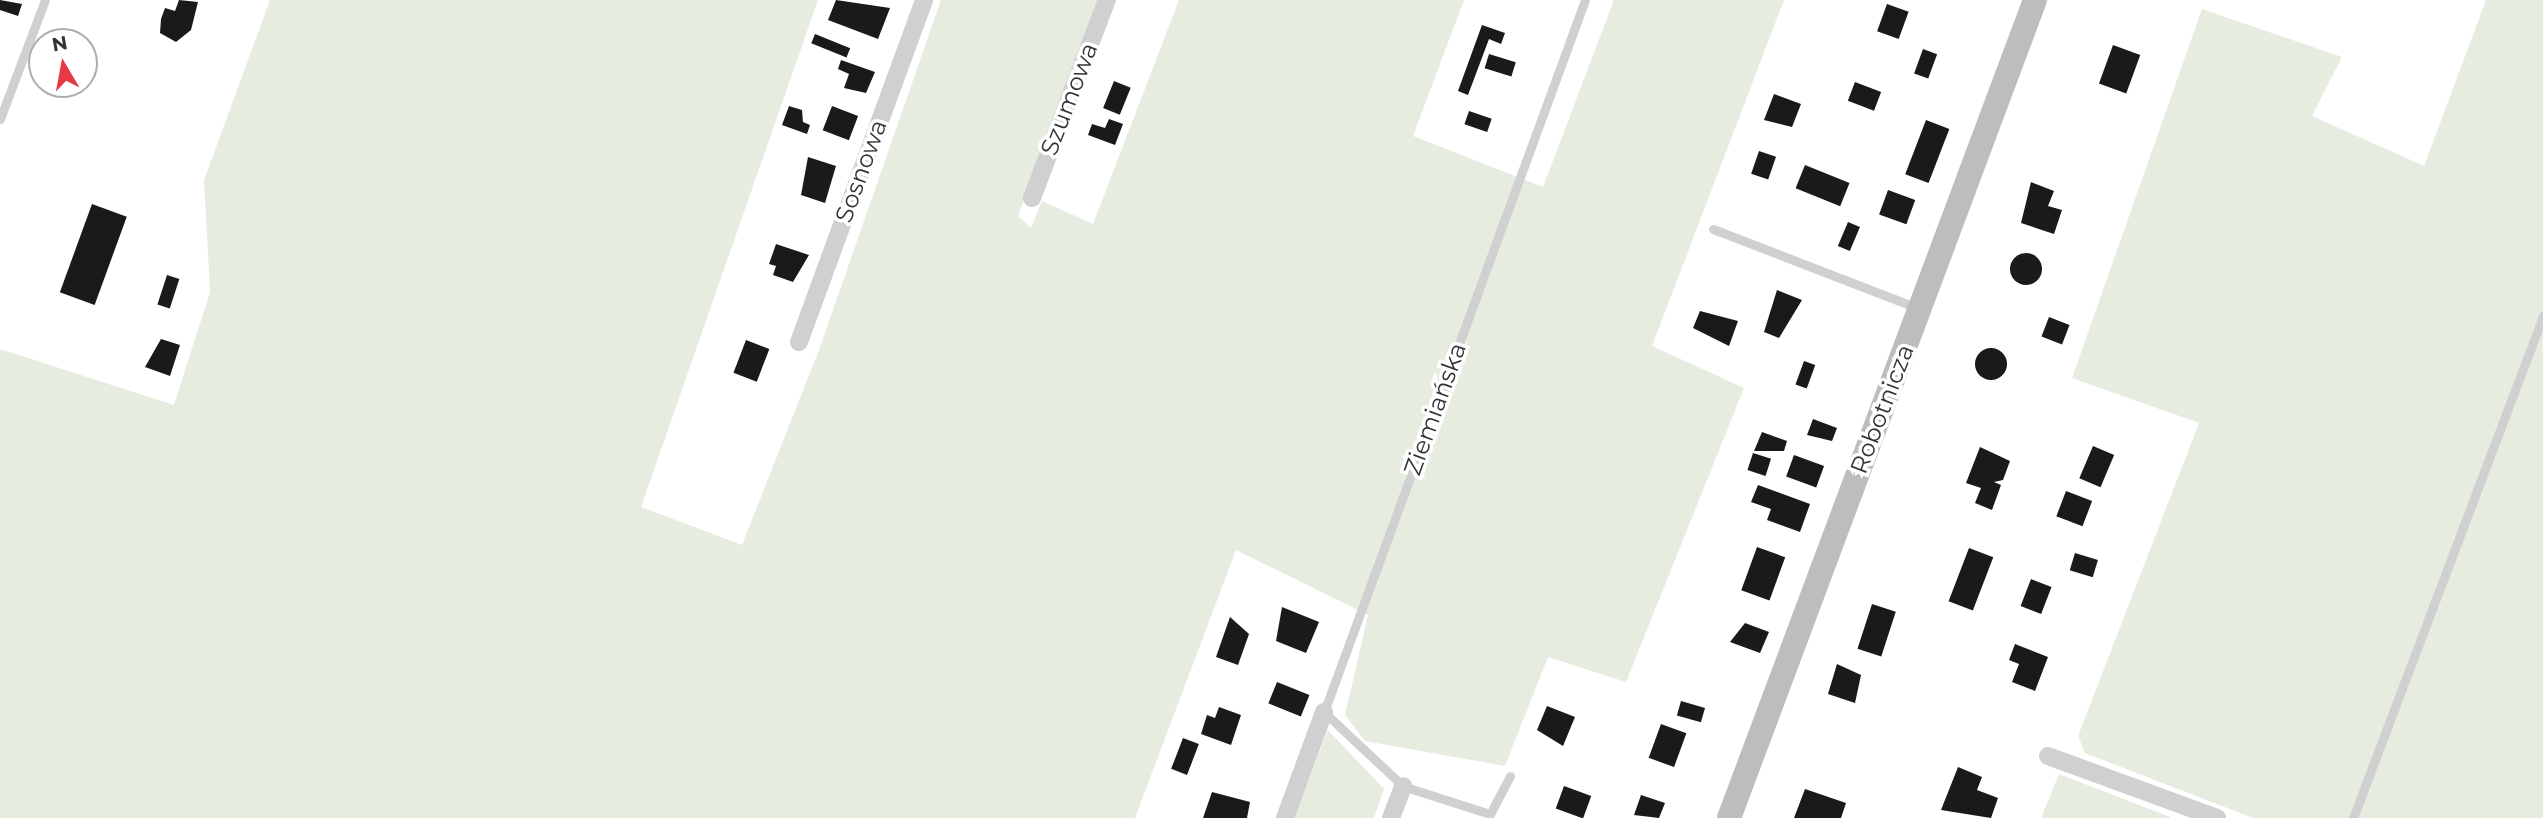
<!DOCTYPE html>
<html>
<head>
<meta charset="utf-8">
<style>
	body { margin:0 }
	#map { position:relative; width:2543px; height:818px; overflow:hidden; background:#fff; font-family:Montserrat,sans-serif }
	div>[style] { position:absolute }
	.green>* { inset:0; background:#e6ecdf }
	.building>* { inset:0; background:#1a1a1a; transform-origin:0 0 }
	.round { border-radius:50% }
	.lane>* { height:9px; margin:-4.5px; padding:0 4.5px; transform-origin:4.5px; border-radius:4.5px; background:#d0d0d0 }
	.street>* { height:18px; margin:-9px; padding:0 9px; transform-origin:9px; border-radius:9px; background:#d0d0d0 }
	.secondary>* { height:24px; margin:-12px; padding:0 12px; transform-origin:12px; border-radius:12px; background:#bdbdbd }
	span { translate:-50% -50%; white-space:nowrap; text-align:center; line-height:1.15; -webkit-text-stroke:7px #fff; paint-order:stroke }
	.street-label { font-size:24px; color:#333 }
	.north { position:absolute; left:28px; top:28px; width:70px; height:70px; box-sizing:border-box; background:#fff; border:2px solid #adadad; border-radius:50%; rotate:350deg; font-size:19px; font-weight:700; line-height:28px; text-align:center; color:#333 }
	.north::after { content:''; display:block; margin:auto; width:24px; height:32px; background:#e63946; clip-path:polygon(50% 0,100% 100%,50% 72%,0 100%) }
</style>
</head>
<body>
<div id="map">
	<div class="green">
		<i style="clip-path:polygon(270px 0,818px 0,641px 507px,742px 545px,819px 350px,941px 0,1099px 0,1018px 216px,1031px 228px,1042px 201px,1093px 224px,1179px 0,1464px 0,1413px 136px,1543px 187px,1614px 0,1784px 0,1652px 346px,1744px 388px,1626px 682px,1548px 657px,1505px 766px,1365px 741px,1345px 715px,1368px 615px,1236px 550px,1135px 818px,0 818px,0 349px,174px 405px,210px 292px,204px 180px)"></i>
		<i style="clip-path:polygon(2486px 0,2543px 0,2543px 818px,2253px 818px,2085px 753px,2078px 736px,2199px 423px,2072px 378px,2202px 9px,2342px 57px,2312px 116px,2424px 166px)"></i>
		<i style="clip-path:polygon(1328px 730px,1384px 789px,1374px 818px,1294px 818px)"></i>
		<i style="clip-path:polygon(2059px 774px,2170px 817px,2170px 818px,2041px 818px)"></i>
	</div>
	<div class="building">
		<i style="clip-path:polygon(0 0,22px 4px,18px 16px,0 10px)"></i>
		<i style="clip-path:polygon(179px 0,198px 2px,191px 30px,176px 42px,160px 33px,161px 19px,165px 8px,175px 11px)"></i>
		<i style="clip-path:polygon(836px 0,890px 8px,878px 39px,828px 20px)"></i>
		<i style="left:1887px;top:4px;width:23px;height:29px;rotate:20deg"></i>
		<i style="clip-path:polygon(1482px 25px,1505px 33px,1501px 44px,1489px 39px,1468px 95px,1458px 91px)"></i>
		<i style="left:815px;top:34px;width:38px;height:10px;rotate:22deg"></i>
		<i style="left:2113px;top:45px;width:29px;height:41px;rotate:20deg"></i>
		<i style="left:1923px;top:49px;width:15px;height:26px;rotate:20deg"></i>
		<i style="left:1489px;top:54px;width:28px;height:15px;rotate:17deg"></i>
		<i style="clip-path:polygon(841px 60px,875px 72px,866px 93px,844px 88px,849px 74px,838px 69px)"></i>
		<i style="left:1114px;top:81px;width:18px;height:29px;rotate:22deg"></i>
		<i style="left:1855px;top:82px;width:28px;height:20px;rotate:21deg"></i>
		<i style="clip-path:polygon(1774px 94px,1801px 104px,1792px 127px,1764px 120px)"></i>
		<i style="clip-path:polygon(789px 106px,802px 110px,803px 122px,810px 125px,807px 134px,782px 125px)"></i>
		<i style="left:832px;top:106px;width:28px;height:26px;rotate:21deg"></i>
		<i style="left:1469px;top:111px;width:24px;height:14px;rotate:19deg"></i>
		<i style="clip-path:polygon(1109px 119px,1123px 124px,1115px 145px,1088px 135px,1092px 124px,1105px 128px)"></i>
		<i style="left:1926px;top:120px;width:25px;height:58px;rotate:21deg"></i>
		<i style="left:1759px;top:151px;width:18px;height:24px;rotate:19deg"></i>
		<i style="clip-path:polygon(808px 157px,836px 166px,825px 203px,801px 195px)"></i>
		<i style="left:1805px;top:165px;width:48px;height:25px;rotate:22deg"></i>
		<i style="clip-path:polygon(2031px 182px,2054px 191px,2048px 206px,2062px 210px,2054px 234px,2021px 223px)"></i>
		<i style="left:1888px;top:190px;width:29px;height:26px;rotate:20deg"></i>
		<i style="left:92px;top:204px;width:37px;height:94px;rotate:20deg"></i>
		<i style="left:1848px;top:222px;width:13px;height:26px;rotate:23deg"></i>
		<i style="clip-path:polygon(776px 244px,809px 255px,793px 282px,773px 275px,776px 266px,769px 264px)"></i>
		<i class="round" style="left:2010px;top:253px;width:32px;height:32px"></i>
		<i style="left:167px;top:275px;width:13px;height:31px;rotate:18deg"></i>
		<i style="clip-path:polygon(1777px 290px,1802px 300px,1779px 338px,1764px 332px)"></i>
		<i style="clip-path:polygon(1700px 311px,1738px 321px,1729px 346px,1693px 328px)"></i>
		<i style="left:2049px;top:317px;width:22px;height:21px;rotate:21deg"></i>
		<i style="clip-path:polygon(161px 339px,180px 345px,170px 376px,145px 367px)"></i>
		<i style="left:746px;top:340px;width:25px;height:35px;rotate:21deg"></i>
		<i class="round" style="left:1975px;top:348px;width:32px;height:32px"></i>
		<i style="left:1804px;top:361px;width:12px;height:25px;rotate:20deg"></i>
		<i style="clip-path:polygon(1813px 419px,1837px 428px,1832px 441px,1807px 435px)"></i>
		<i style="clip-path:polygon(1762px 432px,1787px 441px,1784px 451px,1754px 451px)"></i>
		<i style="left:2093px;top:446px;width:23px;height:35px;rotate:23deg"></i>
		<i style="clip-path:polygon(1980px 447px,2010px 461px,2003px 480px,1994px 482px,2001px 485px,1992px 510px,1975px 503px,1981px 488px,1966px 483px)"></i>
		<i style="left:1753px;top:453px;width:19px;height:18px;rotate:18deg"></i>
		<i style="left:1794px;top:455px;width:32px;height:23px;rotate:20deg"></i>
		<i style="clip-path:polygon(1758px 485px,1810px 504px,1800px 532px,1767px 520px,1771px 509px,1751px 502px)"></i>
		<i style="left:2066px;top:491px;width:28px;height:27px;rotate:21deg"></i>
		<i style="left:1757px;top:547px;width:30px;height:46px;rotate:20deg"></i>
		<i style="left:1969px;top:548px;width:26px;height:57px;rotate:21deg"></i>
		<i style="left:2075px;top:553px;width:24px;height:18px;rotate:17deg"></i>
		<i style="left:2031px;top:579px;width:22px;height:29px;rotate:21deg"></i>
		<i style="left:1872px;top:604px;width:25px;height:47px;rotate:18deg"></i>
		<i style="clip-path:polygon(1282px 607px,1319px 622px,1306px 653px,1276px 641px)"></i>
		<i style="clip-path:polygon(1230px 617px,1249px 634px,1238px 665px,1216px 657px)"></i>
		<i style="clip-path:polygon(1745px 623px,1769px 632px,1760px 653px,1730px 642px)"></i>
		<i style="clip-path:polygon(2015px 644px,2048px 657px,2035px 691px,2012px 682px,2019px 664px,2009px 660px)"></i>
		<i style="clip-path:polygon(1837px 664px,1861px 675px,1855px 703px,1828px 694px)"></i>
		<i style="left:1277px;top:682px;width:35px;height:23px;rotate:22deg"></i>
		<i style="left:1681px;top:701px;width:25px;height:15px;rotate:16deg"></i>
		<i style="clip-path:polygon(1547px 706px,1575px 717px,1563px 746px,1537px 730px)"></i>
		<i style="clip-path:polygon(1219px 707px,1241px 715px,1231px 745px,1201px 734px,1207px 715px,1215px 718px)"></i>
		<i style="left:1661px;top:724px;width:27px;height:36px;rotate:20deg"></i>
		<i style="left:1183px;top:738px;width:17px;height:33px;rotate:21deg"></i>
		<i style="clip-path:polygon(1958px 767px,1982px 777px,1977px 790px,1998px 798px,1991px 818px,1941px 810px)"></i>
		<i style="left:1564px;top:786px;width:29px;height:24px;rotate:20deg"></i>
		<i style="clip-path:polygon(1805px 789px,1846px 803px,1841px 818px,1794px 818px)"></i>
		<i style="clip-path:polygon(1212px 792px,1250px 802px,1247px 818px,1203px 818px)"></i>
		<i style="clip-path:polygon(1641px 795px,1665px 803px,1659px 818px,1634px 815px)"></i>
	</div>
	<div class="lane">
		<i style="left:0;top:119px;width:127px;rotate:-69.3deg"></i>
		<i style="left:1713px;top:229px;width:220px;rotate:21.1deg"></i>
		<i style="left:1510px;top:776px;width:43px;rotate:117.8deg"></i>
		<i style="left:1490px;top:814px;width:91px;rotate:-162.2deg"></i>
		<i style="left:1403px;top:786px;width:108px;rotate:-136.9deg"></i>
		<i style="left:1324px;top:712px;width:758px;rotate:-69.87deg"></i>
		<i style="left:2353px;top:818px;width:537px;rotate:-69.27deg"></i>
	</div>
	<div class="street">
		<i style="left:1032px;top:198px;width:212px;rotate:-69.3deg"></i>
		<i style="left:799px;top:342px;width:364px;rotate:-69.9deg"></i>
		<i style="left:2048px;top:756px;width:180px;rotate:20.1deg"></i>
		<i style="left:1285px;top:818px;width:113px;rotate:-69.8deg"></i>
		<i style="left:1391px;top:818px;width:34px;rotate:-69deg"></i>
	</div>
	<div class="secondary">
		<i style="left:1729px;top:818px;width:873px;rotate:-69.49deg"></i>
	</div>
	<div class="street-label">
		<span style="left:1069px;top:99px;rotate:-69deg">Szumowa</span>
		<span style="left:861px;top:171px;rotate:-70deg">Sosnowa</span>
		<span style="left:1435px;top:409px;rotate:-70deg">Ziemiańska</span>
		<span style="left:1882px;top:409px;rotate:-69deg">Robotnicza</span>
	</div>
	<div class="north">N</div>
</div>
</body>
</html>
